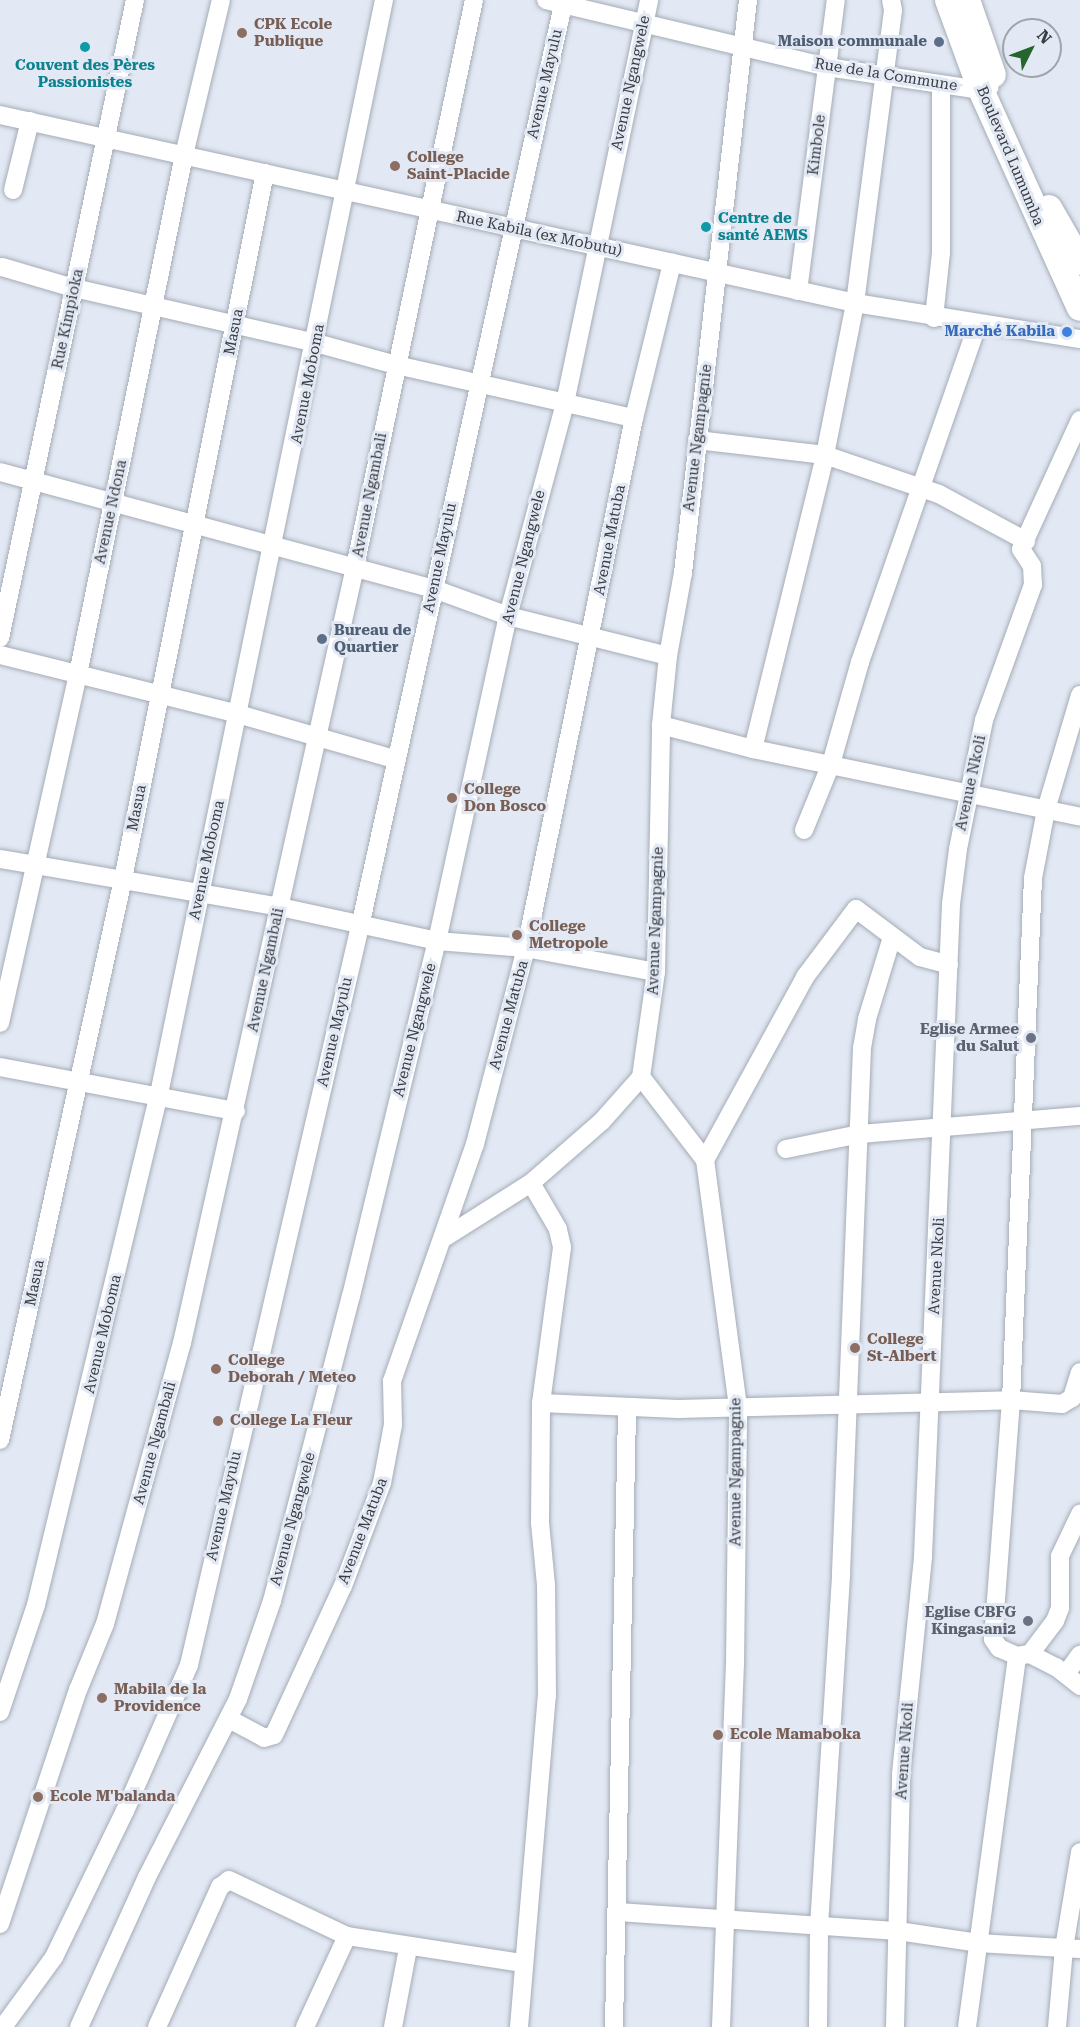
<!DOCTYPE html>
<html>
<head>
<meta charset="utf-8">
<style>
	body { margin:0 }
	#map { position:relative; width:1080px; height:2027px; overflow:hidden; background:#e2e9f4; font-family:"Roboto Serif",serif }
	div>[style] { position:absolute }
	.roads { filter:drop-shadow(0 0 2px #a5acb6) drop-shadow(0 0 2px #a5acb6) }
	.minor>* { height:18px; margin:-9px; padding:0 9px; transform-origin:9px; border-radius:9px; background:#fff }
	.highway>* { height:26px; margin:-13px; padding:0 13px; transform-origin:13px; border-radius:13px; background:#fff }
	.dots>* { width:16px; height:16px; translate:-50% -50%; box-sizing:border-box; border:3px solid #e2e9f4; border-radius:50% }
	span { translate:-50% -50%; white-space:nowrap; text-align:center; line-height:1.15; -webkit-text-stroke:6px #e2e9f4; paint-order:stroke }
	.education-label { font-size:15px; color:#785e54; font-weight:700 }
	.left { translate:0 -50%; text-align:left }
	.service-label { font-size:15px; color:#4e5e75; font-weight:700 }
	.right { translate:-100% -50%; text-align:right }
	.culture-label { font-size:15px; color:#0d838f; font-weight:700 }
	.street-label { font-size:15px; color:#393c40 }
	.shop-label { font-size:15px; color:#366cbe; font-weight:700 }
	.worship-label { font-size:15px; color:#5b616d; font-weight:700 }
	.north { position:absolute; left:1002px; top:18px; width:60px; height:60px; box-sizing:border-box; background:#e2e9f4; border:2px solid #9ea4ac; border-radius:50%; rotate:48deg; font-size:16px; font-weight:700; line-height:24px; text-align:center; color:#393c40 }
	.north::after { content:''; display:block; margin:auto; width:21px; height:27px; background:#26652e; clip-path:polygon(50% 0,100% 100%,50% 72%,0 100%) }
</style>
</head>
<body>
<div id="map">
	<div class="roads">
		<div class="minor">
			<i style="left:546px;top:0;width:289px;rotate:13.4deg"></i>
			<i style="left:827px;top:67px;width:156px;rotate:8.5deg"></i>
			<i style="left:981px;top:90px;width:9px;rotate:-18deg"></i>
			<i style="left:0;top:115px;width:875px;rotate:12.4deg"></i>
			<i style="left:855px;top:303px;width:228px;rotate:9.1deg"></i>
			<i style="left:13px;top:190px;width:71px;rotate:-76.2deg"></i>
			<i style="left:2px;top:267px;width:75px;rotate:16.3deg"></i>
			<i style="left:74px;top:288px;width:248px;rotate:12.8deg"></i>
			<i style="left:316px;top:343px;width:83px;rotate:15.4deg"></i>
			<i style="left:396px;top:365px;width:244px;rotate:12.6deg"></i>
			<i style="left:798px;top:291px;width:293px;rotate:-82.6deg"></i>
			<i style="left:934px;top:318px;width:65px;rotate:-83.9deg"></i>
			<i style="left:941px;top:253px;width:168px;rotate:-90deg"></i>
			<i style="left:697px;top:440px;width:129px;rotate:6.7deg"></i>
			<i style="left:825px;top:455px;width:120px;rotate:18.9deg"></i>
			<i style="left:939px;top:494px;width:99px;rotate:28.4deg"></i>
			<i style="left:0;top:472px;width:449px;rotate:15.1deg"></i>
			<i style="left:434px;top:589px;width:79px;rotate:20deg"></i>
			<i style="left:508px;top:616px;width:165px;rotate:14deg"></i>
			<i style="left:0;top:638px;width:652px;rotate:-78.05deg"></i>
			<i style="left:0;top:655px;width:245px;rotate:13.9deg"></i>
			<i style="left:238px;top:714px;width:162px;rotate:16.1deg"></i>
			<i style="left:1080px;top:695px;width:120px;rotate:106.5deg"></i>
			<i style="left:1046px;top:810px;width:69px;rotate:100.8deg"></i>
			<i style="left:1033px;top:878px;width:522px;rotate:92.41deg"></i>
			<i style="left:1011px;top:1400px;width:240px;rotate:94.3deg"></i>
			<i style="left:993px;top:1639px;width:11px;rotate:56deg"></i>
			<i style="left:999px;top:1648px;width:20px;rotate:24deg"></i>
			<i style="left:1017px;top:1656px;width:13px;rotate:-9deg"></i>
			<i style="left:1030px;top:1654px;width:29px;rotate:27deg"></i>
			<i style="left:1056px;top:1667px;width:31px;rotate:38deg"></i>
			<i style="left:661px;top:725px;width:95px;rotate:14.6deg"></i>
			<i style="left:753px;top:749px;width:334px;rotate:11.7deg"></i>
			<i style="left:753px;top:749px;width:303px;rotate:-76.2deg"></i>
			<i style="left:825px;top:455px;width:155px;rotate:-78.8deg"></i>
			<i style="left:855px;top:303px;width:295px;rotate:-82.6deg"></i>
			<i style="left:893px;top:10px;width:10px;rotate:-101deg"></i>
			<i style="left:804px;top:830px;width:71px;rotate:-67.8deg"></i>
			<i style="left:831px;top:764px;width:106px;rotate:-74.1deg"></i>
			<i style="left:860px;top:662px;width:358px;rotate:-70.8deg"></i>
			<i style="left:0;top:859px;width:284px;rotate:9.7deg"></i>
			<i style="left:280px;top:907px;width:161px;rotate:12.2deg"></i>
			<i style="left:437px;top:941px;width:89px;rotate:4.5deg"></i>
			<i style="left:526px;top:948px;width:132px;rotate:10.5deg"></i>
			<i style="left:0;top:1023px;width:358px;rotate:-77.4deg"></i>
			<i style="left:78px;top:674px;width:530px;rotate:-78.46deg"></i>
			<i style="left:184px;top:155px;width:159px;rotate:-76.6deg"></i>
			<i style="left:0;top:1067px;width:240px;rotate:10.6deg"></i>
			<i style="left:786px;top:1149px;width:76px;rotate:-11.5deg"></i>
			<i style="left:860px;top:1134px;width:221px;rotate:-4.7deg"></i>
			<i style="left:705px;top:1160px;width:209px;rotate:-61.3deg"></i>
			<i style="left:805px;top:977px;width:85px;rotate:-53.1deg"></i>
			<i style="left:856px;top:909px;width:80px;rotate:36.9deg"></i>
			<i style="left:920px;top:957px;width:30px;rotate:15deg"></i>
			<i style="left:444px;top:1238px;width:103px;rotate:-32.3deg"></i>
			<i style="left:531px;top:1183px;width:94px;rotate:-41.1deg"></i>
			<i style="left:602px;top:1121px;width:59px;rotate:-48.4deg"></i>
			<i style="left:541px;top:1403px;width:137px;rotate:2.5deg"></i>
			<i style="left:678px;top:1409px;width:333px;rotate:-1.5deg"></i>
			<i style="left:1011px;top:1400px;width:51px;rotate:4.5deg"></i>
			<i style="left:1062px;top:1404px;width:12px;rotate:-31deg"></i>
			<i style="left:1072px;top:1398px;width:27px;rotate:-73deg"></i>
			<i style="left:0;top:1440px;width:574px;rotate:-77.63deg"></i>
			<i style="left:123px;top:879px;width:720px;rotate:-78.63deg"></i>
			<i style="left:1030px;top:1654px;width:41px;rotate:-52.9deg"></i>
			<i style="left:1055px;top:1621px;width:14px;rotate:-69deg"></i>
			<i style="left:1060px;top:1608px;width:52px;rotate:-90deg"></i>
			<i style="left:1060px;top:1556px;width:47px;rotate:-64.5deg"></i>
			<i style="left:1066px;top:1674px;width:24px;rotate:-54deg"></i>
			<i style="left:0;top:1712px;width:113px;rotate:-71.4deg"></i>
			<i style="left:36px;top:1605px;width:526px;rotate:-76.47deg"></i>
			<i style="left:159px;top:1094px;width:1117px;rotate:-78.38deg"></i>
			<i style="left:229px;top:1719px;width:40px;rotate:28deg"></i>
			<i style="left:264px;top:1738px;width:10px;rotate:-17deg"></i>
			<i style="left:274px;top:1735px;width:164px;rotate:-65.2deg"></i>
			<i style="left:343px;top:1586px;width:110px;rotate:-69.3deg"></i>
			<i style="left:382px;top:1483px;width:59px;rotate:-79.3deg"></i>
			<i style="left:393px;top:1425px;width:44px;rotate:-91.3deg"></i>
			<i style="left:392px;top:1381px;width:251px;rotate:-70.7deg"></i>
			<i style="left:475px;top:1144px;width:203px;rotate:-75.4deg"></i>
			<i style="left:526px;top:948px;width:541px;rotate:-78.48deg"></i>
			<i style="left:634px;top:418px;width:160px;rotate:-76.2deg"></i>
			<i style="left:618px;top:1912px;width:281px;rotate:3.9deg"></i>
			<i style="left:898px;top:1931px;width:81px;rotate:8.5deg"></i>
			<i style="left:978px;top:1943px;width:102px;rotate:3.4deg"></i>
			<i style="left:0;top:1924px;width:247px;rotate:-71.6deg"></i>
			<i style="left:78px;top:1690px;width:71px;rotate:-67.8deg"></i>
			<i style="left:105px;top:1624px;width:291px;rotate:-74.7deg"></i>
			<i style="left:182px;top:1343px;width:795px;rotate:-77.43deg"></i>
			<i style="left:355px;top:567px;width:579px;rotate:-78.15deg"></i>
			<i style="left:3px;top:2027px;width:87px;rotate:-53.9deg"></i>
			<i style="left:54px;top:1957px;width:162px;rotate:-64.1deg"></i>
			<i style="left:125px;top:1811px;width:159px;rotate:-66.3deg"></i>
			<i style="left:189px;top:1665px;width:763px;rotate:-76.97deg"></i>
			<i style="left:361px;top:922px;width:944px;rotate:-77.58deg"></i>
			<i style="left:79px;top:2027px;width:165px;rotate:-65.6deg"></i>
			<i style="left:147px;top:1877px;width:200px;rotate:-62.9deg"></i>
			<i style="left:238px;top:1699px;width:104px;rotate:-70.9deg"></i>
			<i style="left:272px;top:1601px;width:315px;rotate:-75.5deg"></i>
			<i style="left:351px;top:1296px;width:365px;rotate:-76.4deg"></i>
			<i style="left:437px;top:941px;width:333px;rotate:-77.7deg"></i>
			<i style="left:508px;top:616px;width:220px;rotate:-75deg"></i>
			<i style="left:565px;top:403px;width:412px;rotate:-78.2deg"></i>
			<i style="left:157px;top:2027px;width:154px;rotate:-65.8deg"></i>
			<i style="left:220px;top:1887px;width:11px;rotate:-38deg"></i>
			<i style="left:229px;top:1880px;width:131px;rotate:25.4deg"></i>
			<i style="left:347px;top:1936px;width:177px;rotate:8.8deg"></i>
			<i style="left:305px;top:2027px;width:100px;rotate:-65.2deg"></i>
			<i style="left:393px;top:2027px;width:80px;rotate:-79.2deg"></i>
			<i style="left:519px;top:2027px;width:332px;rotate:-85.2deg"></i>
			<i style="left:547px;top:1696px;width:111px;rotate:-90.5deg"></i>
			<i style="left:546px;top:1585px;width:62px;rotate:-95.5deg"></i>
			<i style="left:540px;top:1523px;width:120px;rotate:-89.5deg"></i>
			<i style="left:541px;top:1403px;width:157px;rotate:-82.3deg"></i>
			<i style="left:562px;top:1247px;width:18px;rotate:-103deg"></i>
			<i style="left:558px;top:1229px;width:53px;rotate:-120.4deg"></i>
			<i style="left:614px;top:2027px;width:618px;rotate:-88.79deg"></i>
			<i style="left:721px;top:2027px;width:363px;rotate:-87.8deg"></i>
			<i style="left:735px;top:1664px;width:257px;rotate:-89.3deg"></i>
			<i style="left:738px;top:1407px;width:249px;rotate:-97.6deg"></i>
			<i style="left:705px;top:1160px;width:105px;rotate:-127.6deg"></i>
			<i style="left:641px;top:1077px;width:106px;rotate:-81.9deg"></i>
			<i style="left:656px;top:972px;width:247px;rotate:-88.8deg"></i>
			<i style="left:661px;top:725px;width:69px;rotate:-84.2deg"></i>
			<i style="left:668px;top:656px;width:84px;rotate:-79.8deg"></i>
			<i style="left:683px;top:573px;width:577px;rotate:-83.53deg"></i>
			<i style="left:818px;top:2027px;width:101px;rotate:-89.4deg"></i>
			<i style="left:819px;top:1926px;width:354px;rotate:-86.4deg"></i>
			<i style="left:841px;top:1573px;width:525px;rotate:-87.71deg"></i>
			<i style="left:862px;top:1048px;width:29px;rotate:-80deg"></i>
			<i style="left:867px;top:1019px;width:86px;rotate:-73deg"></i>
			<i style="left:895px;top:2027px;width:253px;rotate:-88.6deg"></i>
			<i style="left:901px;top:1774px;width:219px;rotate:-84.2deg"></i>
			<i style="left:923px;top:1556px;width:653px;rotate:-87.54deg"></i>
			<i style="left:951px;top:904px;width:55px;rotate:-82.7deg"></i>
			<i style="left:958px;top:849px;width:132px;rotate:-78.6deg"></i>
			<i style="left:984px;top:720px;width:144px;rotate:-70.1deg"></i>
			<i style="left:1033px;top:585px;width:19px;rotate:-93deg"></i>
			<i style="left:1032px;top:566px;width:20px;rotate:-123deg"></i>
			<i style="left:1021px;top:549px;width:142px;rotate:-65.4deg"></i>
			<i style="left:967px;top:2027px;width:374px;rotate:-82.3deg"></i>
			<i style="left:1057px;top:2027px;width:79px;rotate:-84.9deg"></i>
			<i style="left:1064px;top:1948px;width:97px;rotate:-80.5deg"></i>
		</div>
		<div class="highway">
			<i style="left:948px;top:0;width:96px;rotate:69.9deg"></i>
			<i style="left:981px;top:90px;width:239px;rotate:65.6deg"></i>
			<i style="left:967px;top:0;width:79px;rotate:70.9deg"></i>
			<i style="left:1049px;top:208px;width:62px;rotate:60.1deg"></i>
		</div>
	</div>
	<div class="dots">
		<i style="left:242px;top:33px;background:#8d6e63"></i>
		<i style="left:939px;top:42px;background:#5c6f8a"></i>
		<i style="left:85px;top:47px;background:#0f9aa8"></i>
		<i style="left:395px;top:166px;background:#8d6e63"></i>
		<i style="left:706px;top:227px;background:#0f9aa8"></i>
		<i style="left:1067px;top:332px;background:#3f7fe0"></i>
		<i style="left:322px;top:639px;background:#5c6f8a"></i>
		<i style="left:452px;top:798px;background:#8d6e63"></i>
		<i style="left:517px;top:935px;background:#8d6e63"></i>
		<i style="left:1031px;top:1038px;background:#6b7280"></i>
		<i style="left:855px;top:1348px;background:#8d6e63"></i>
		<i style="left:216px;top:1369px;background:#8d6e63"></i>
		<i style="left:218px;top:1421px;background:#8d6e63"></i>
		<i style="left:1028px;top:1621px;background:#6b7280"></i>
		<i style="left:102px;top:1698px;background:#8d6e63"></i>
		<i style="left:718px;top:1735px;background:#8d6e63"></i>
		<i style="left:38px;top:1797px;background:#8d6e63"></i>
	</div>
	<div class="education-label">
		<span class="left" style="left:254px;top:33px">CPK Ecole<br>Publique</span>
		<span class="left" style="left:407px;top:166px">College<br>Saint-Placide</span>
		<span class="left" style="left:464px;top:798px">College<br>Don Bosco</span>
		<span class="left" style="left:529px;top:935px">College<br>Metropole</span>
		<span class="left" style="left:867px;top:1348px">College<br>St-Albert</span>
		<span class="left" style="left:228px;top:1369px">College<br>Deborah / Meteo</span>
		<span class="left" style="left:230px;top:1421px">College La Fleur</span>
		<span class="left" style="left:114px;top:1698px">Mabila de la<br>Providence</span>
		<span class="left" style="left:730px;top:1735px">Ecole Mamaboka</span>
		<span class="left" style="left:50px;top:1797px">Ecole M'balanda</span>
	</div>
	<div class="service-label">
		<span class="right" style="left:927px;top:42px">Maison communale</span>
		<span class="left" style="left:334px;top:639px">Bureau de<br>Quartier</span>
	</div>
	<div class="culture-label">
		<span style="left:85px;top:74px">Couvent des Pères<br>Passionistes</span>
		<span class="left" style="left:718px;top:227px">Centre de<br>santé AEMS</span>
	</div>
	<div class="street-label">
		<span style="left:886px;top:75px;rotate:9deg">Rue de la Commune</span>
		<span style="left:631px;top:83px;rotate:-78deg">Avenue Ngangwele</span>
		<span style="left:545px;top:84px;rotate:-77deg">Avenue Mayulu</span>
		<span style="left:817px;top:145px;rotate:-83deg">Kimbole</span>
		<span style="left:1010px;top:156px;rotate:67deg">Boulevard Lumumba</span>
		<span style="left:539px;top:234px;rotate:12deg">Rue Kabila (ex Mobutu)</span>
		<span style="left:68px;top:319px;rotate:-78deg">Rue Kimpioka</span>
		<span style="left:234px;top:332px;rotate:-79deg">Masua</span>
		<span style="left:308px;top:384px;rotate:-79deg">Avenue Moboma</span>
		<span style="left:698px;top:438px;rotate:-83deg">Avenue Ngampagnie</span>
		<span style="left:370px;top:495px;rotate:-79deg">Avenue Ngambali</span>
		<span style="left:111px;top:512px;rotate:-78deg">Avenue Ndona</span>
		<span style="left:610px;top:540px;rotate:-79deg">Avenue Matuba</span>
		<span style="left:524px;top:557px;rotate:-76deg">Avenue Ngangwele</span>
		<span style="left:440px;top:558px;rotate:-78deg">Avenue Mayulu</span>
		<span style="left:971px;top:783px;rotate:-78deg">Avenue Nkoli</span>
		<span style="left:137px;top:808px;rotate:-79deg">Masua</span>
		<span style="left:207px;top:860px;rotate:-78deg">Avenue Moboma</span>
		<span style="left:656px;top:921px;rotate:-88deg">Avenue Ngampagnie</span>
		<span style="left:266px;top:970px;rotate:-78deg">Avenue Ngambali</span>
		<span style="left:509px;top:1015px;rotate:-75deg">Avenue Matuba</span>
		<span style="left:415px;top:1030px;rotate:-76deg">Avenue Ngangwele</span>
		<span style="left:335px;top:1032px;rotate:-77deg">Avenue Mayulu</span>
		<span style="left:937px;top:1266px;rotate:-87deg">Avenue Nkoli</span>
		<span style="left:35px;top:1283px;rotate:-79deg">Masua</span>
		<span style="left:103px;top:1334px;rotate:-77deg">Avenue Moboma</span>
		<span style="left:155px;top:1443px;rotate:-75deg">Avenue Ngambali</span>
		<span style="left:736px;top:1472px;rotate:-90deg">Avenue Ngampagnie</span>
		<span style="left:224px;top:1506px;rotate:-77deg">Avenue Mayulu</span>
		<span style="left:293px;top:1519px;rotate:-75deg">Avenue Ngangwele</span>
		<span style="left:363px;top:1531px;rotate:-69deg">Avenue Matuba</span>
		<span style="left:905px;top:1751px;rotate:-86deg">Avenue Nkoli</span>
	</div>
	<div class="shop-label">
		<span class="right" style="left:1055px;top:332px">Marché Kabila</span>
	</div>
	<div class="worship-label">
		<span class="right" style="left:1019px;top:1038px">Eglise Armee<br>du Salut</span>
		<span class="right" style="left:1016px;top:1621px">Eglise CBFG<br>Kingasani2</span>
	</div>
	<div class="north">N</div>
</div>
</body>
</html>
